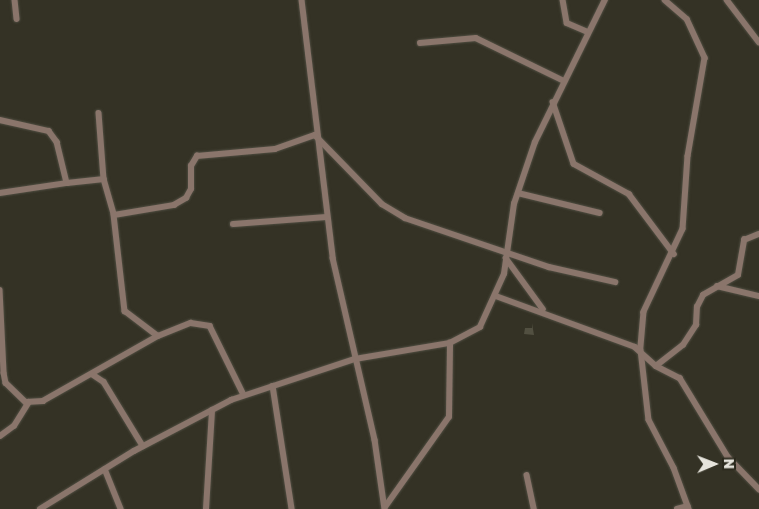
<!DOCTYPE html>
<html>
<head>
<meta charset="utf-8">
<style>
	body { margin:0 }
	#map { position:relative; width:759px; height:509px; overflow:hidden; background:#343225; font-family:"Golos Text",sans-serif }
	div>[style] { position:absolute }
	.building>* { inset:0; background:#525041 }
	.roads { filter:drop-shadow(0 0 1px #504e42) drop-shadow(0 0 1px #504e42) }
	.minor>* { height:5.5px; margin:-2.75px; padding:0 2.75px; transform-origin:2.75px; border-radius:2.75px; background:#8a756b }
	span { translate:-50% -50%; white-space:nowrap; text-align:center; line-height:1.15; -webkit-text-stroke:4.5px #2a281b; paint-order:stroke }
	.north { position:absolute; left:689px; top:439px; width:50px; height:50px; -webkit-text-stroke:4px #2a281b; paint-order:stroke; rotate:89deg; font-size:14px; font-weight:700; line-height:20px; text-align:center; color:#e6e4dc }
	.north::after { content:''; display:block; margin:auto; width:18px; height:22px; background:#e6e4dc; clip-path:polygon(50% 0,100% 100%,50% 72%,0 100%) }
</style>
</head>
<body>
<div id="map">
	<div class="building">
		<i style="clip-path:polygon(532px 323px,534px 335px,524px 334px,525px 328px,532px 328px)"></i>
	</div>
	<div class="roads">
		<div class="minor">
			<i style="left:15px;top:0;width:19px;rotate:84deg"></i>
			<i style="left:302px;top:0;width:260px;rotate:83.1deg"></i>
			<i style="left:333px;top:258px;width:187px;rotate:77deg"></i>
			<i style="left:375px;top:440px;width:70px;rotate:81.8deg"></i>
			<i style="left:563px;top:0;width:23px;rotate:80deg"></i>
			<i style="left:567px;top:23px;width:23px;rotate:23deg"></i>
			<i style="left:665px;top:0;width:29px;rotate:41deg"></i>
			<i style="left:687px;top:19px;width:43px;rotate:65.2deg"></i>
			<i style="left:705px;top:58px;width:99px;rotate:99.8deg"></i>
			<i style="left:688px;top:156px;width:73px;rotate:93.9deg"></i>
			<i style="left:683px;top:229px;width:92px;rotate:115.2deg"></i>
			<i style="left:644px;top:312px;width:38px;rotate:95deg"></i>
			<i style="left:641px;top:350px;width:70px;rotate:83.5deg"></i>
			<i style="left:649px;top:420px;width:54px;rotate:62.5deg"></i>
			<i style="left:674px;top:468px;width:44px;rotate:69.9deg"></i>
			<i style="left:727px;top:0;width:53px;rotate:52.7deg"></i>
			<i style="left:420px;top:43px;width:56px;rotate:-5.1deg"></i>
			<i style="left:476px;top:38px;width:98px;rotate:26deg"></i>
			<i style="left:553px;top:102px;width:65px;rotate:71.3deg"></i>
			<i style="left:574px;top:164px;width:63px;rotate:28.6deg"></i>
			<i style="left:629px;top:194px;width:75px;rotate:53.1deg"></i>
			<i style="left:99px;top:113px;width:66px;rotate:85.7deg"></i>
			<i style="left:0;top:120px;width:50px;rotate:12.7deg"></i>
			<i style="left:49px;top:131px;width:14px;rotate:54deg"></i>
			<i style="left:57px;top:142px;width:42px;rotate:76.3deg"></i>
			<i style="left:67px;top:183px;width:37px;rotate:-6deg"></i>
			<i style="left:104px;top:179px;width:37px;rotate:74deg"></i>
			<i style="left:114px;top:215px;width:61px;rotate:-9.5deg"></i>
			<i style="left:174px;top:205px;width:14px;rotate:-30deg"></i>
			<i style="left:186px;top:198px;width:10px;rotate:-61deg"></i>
			<i style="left:191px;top:189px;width:23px;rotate:-90deg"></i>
			<i style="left:191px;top:166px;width:12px;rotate:-59deg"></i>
			<i style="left:197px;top:156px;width:78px;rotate:-5.1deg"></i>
			<i style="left:275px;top:149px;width:42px;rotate:-19.3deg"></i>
			<i style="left:315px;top:135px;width:96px;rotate:45.8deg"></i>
			<i style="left:382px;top:204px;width:27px;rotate:31deg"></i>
			<i style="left:405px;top:218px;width:152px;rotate:18.8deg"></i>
			<i style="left:549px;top:267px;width:68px;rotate:12.8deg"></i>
			<i style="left:0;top:193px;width:68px;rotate:-8.5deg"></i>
			<i style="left:518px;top:193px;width:84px;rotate:13.7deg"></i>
			<i style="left:114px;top:215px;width:97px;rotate:83.5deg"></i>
			<i style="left:125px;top:311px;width:41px;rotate:37.1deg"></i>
			<i style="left:158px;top:336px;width:35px;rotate:-22deg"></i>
			<i style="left:191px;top:323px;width:19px;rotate:9deg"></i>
			<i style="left:210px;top:326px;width:77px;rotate:63.8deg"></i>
			<i style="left:233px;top:224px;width:94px;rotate:-4.3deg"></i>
			<i style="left:506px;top:258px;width:63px;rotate:54deg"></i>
			<i style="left:717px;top:286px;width:43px;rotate:13.4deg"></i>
			<i style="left:0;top:290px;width:83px;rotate:87.2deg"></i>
			<i style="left:4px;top:373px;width:10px;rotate:79deg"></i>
			<i style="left:6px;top:383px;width:28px;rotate:44deg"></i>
			<i style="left:26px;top:402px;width:17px;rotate:-3deg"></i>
			<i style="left:43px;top:401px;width:132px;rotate:-29.5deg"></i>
			<i style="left:496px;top:296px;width:148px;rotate:20.1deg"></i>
			<i style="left:635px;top:347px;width:28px;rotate:42deg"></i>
			<i style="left:656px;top:366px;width:27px;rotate:27deg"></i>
			<i style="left:680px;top:378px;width:92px;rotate:58.7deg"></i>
			<i style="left:728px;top:457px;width:45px;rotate:45.9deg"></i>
			<i style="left:656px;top:366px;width:34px;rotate:-38deg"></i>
			<i style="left:683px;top:345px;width:24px;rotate:-57deg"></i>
			<i style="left:696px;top:325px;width:18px;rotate:-87deg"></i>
			<i style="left:697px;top:307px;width:13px;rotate:-63deg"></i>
			<i style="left:703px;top:295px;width:40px;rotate:-29.7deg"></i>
			<i style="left:738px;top:275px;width:36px;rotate:-80deg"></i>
			<i style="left:744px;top:240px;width:16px;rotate:-22deg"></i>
			<i style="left:92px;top:374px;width:14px;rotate:34deg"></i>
			<i style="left:104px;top:382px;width:75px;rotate:58.6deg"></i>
			<i style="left:273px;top:386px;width:124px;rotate:81.2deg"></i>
			<i style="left:0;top:436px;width:17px;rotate:-36deg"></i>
			<i style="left:14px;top:426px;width:28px;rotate:-58deg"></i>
			<i style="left:105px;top:469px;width:43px;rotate:68.2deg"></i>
			<i style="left:527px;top:475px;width:35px;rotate:78deg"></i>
			<i style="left:385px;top:507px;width:110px;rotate:-54.6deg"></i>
			<i style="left:449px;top:417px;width:74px;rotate:-89.2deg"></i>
			<i style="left:40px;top:509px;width:110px;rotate:-31.7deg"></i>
			<i style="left:134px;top:451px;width:110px;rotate:-27.7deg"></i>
			<i style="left:231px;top:400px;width:131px;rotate:-18.3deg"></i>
			<i style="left:355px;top:359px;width:96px;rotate:-9.6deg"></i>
			<i style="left:450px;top:343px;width:34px;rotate:-28deg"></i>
			<i style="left:480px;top:327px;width:58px;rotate:-65.6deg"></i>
			<i style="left:504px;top:274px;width:71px;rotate:-81.9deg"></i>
			<i style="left:514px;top:204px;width:65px;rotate:-71.3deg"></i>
			<i style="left:535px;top:142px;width:158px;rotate:-63.8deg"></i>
			<i style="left:206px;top:509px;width:99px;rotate:-86.5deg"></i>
			<i style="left:677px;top:509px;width:11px;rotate:-15deg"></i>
		</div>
	</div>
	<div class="north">N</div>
</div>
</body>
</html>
